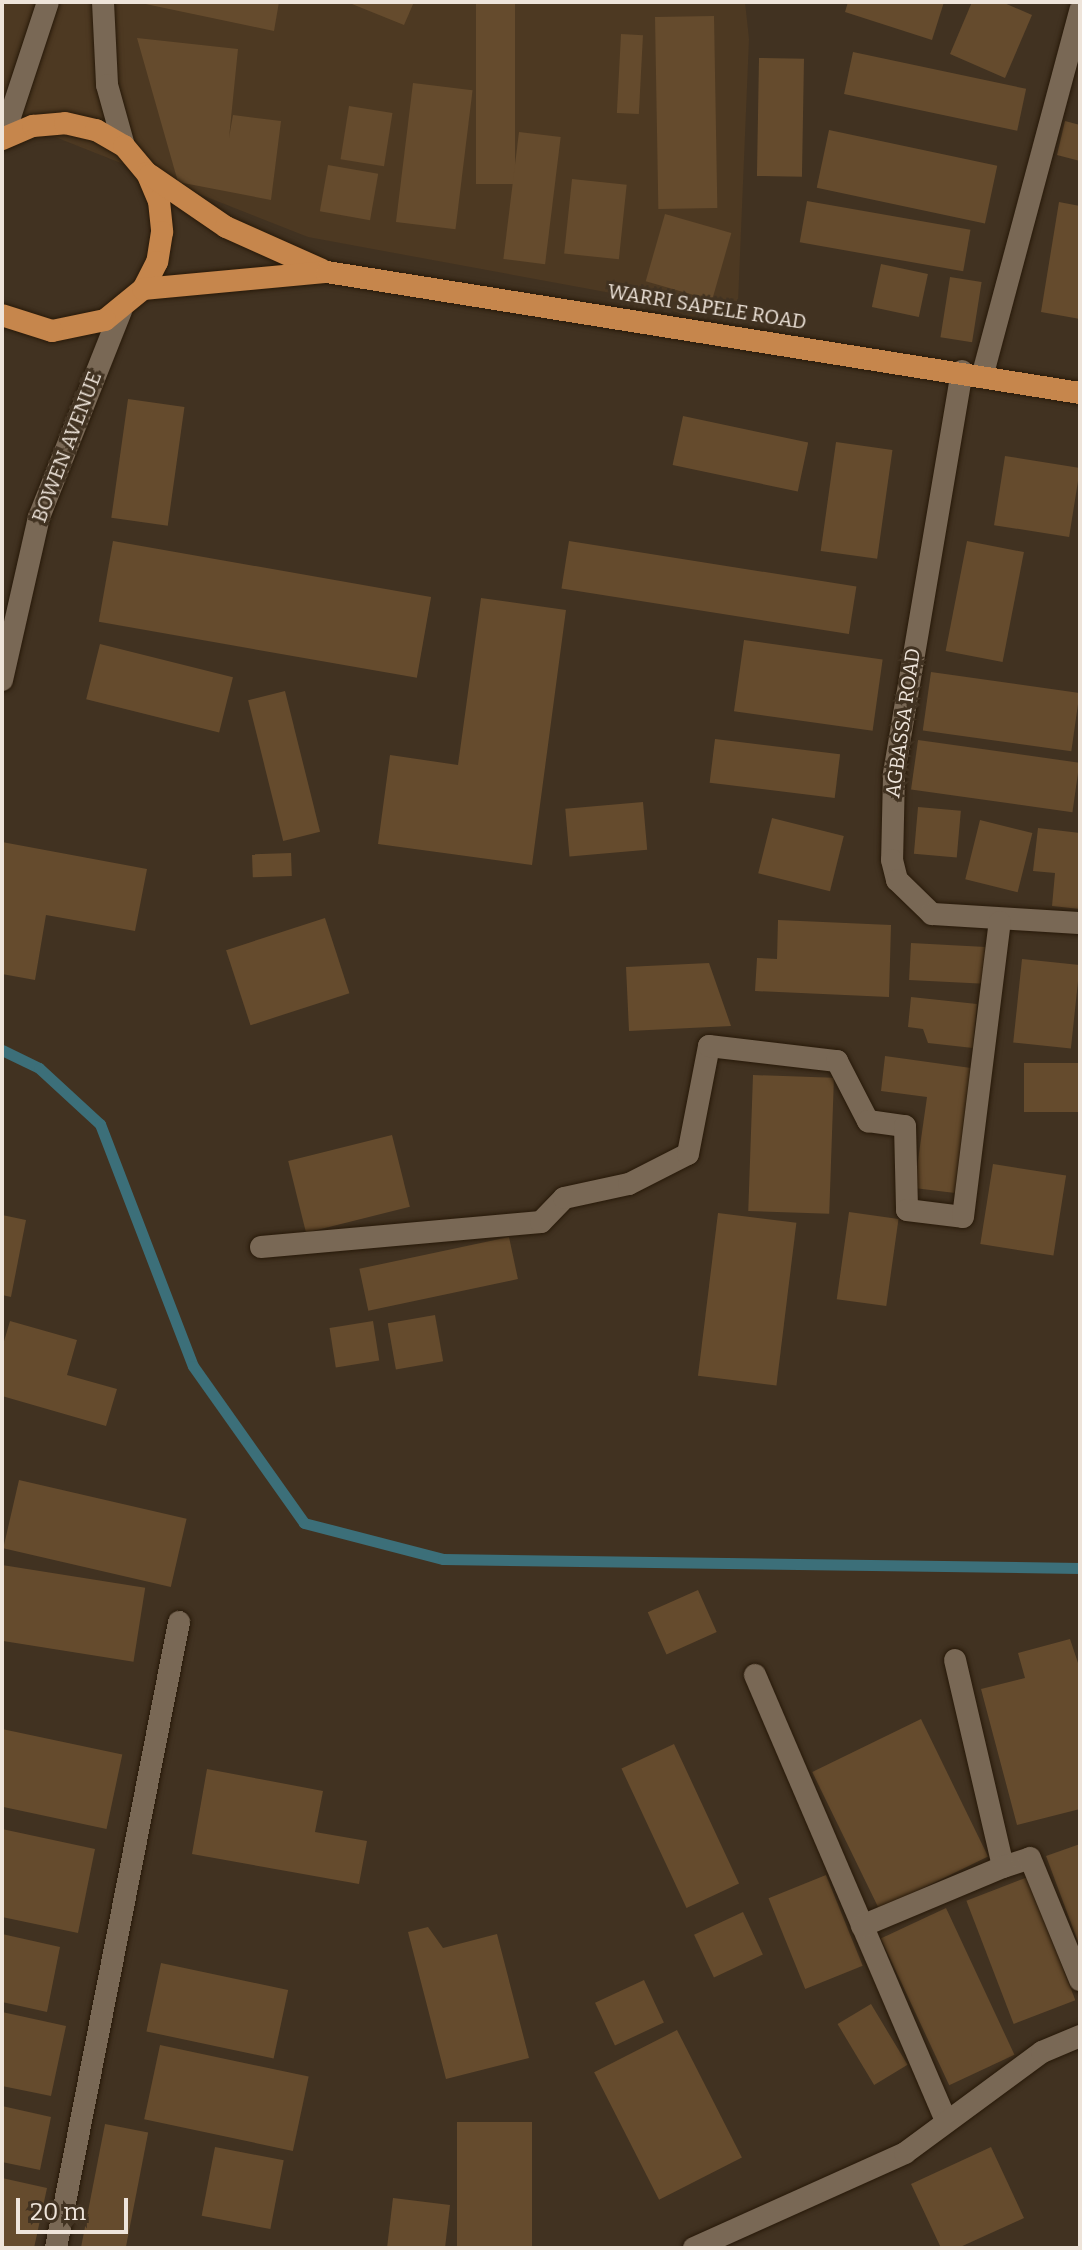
<!DOCTYPE html>
<html>
<head>
<meta charset="utf-8">
<style>
	body { margin:0 }
	#map { position:relative; width:1082px; height:2250px; overflow:hidden; background:#413221; font-family:Bitter,serif }
	div>[style] { position:absolute }
	.built>* { inset:0; background:#4d3922 }
	.stream>* { height:11px; margin:-5.5px; padding:0 5.5px; transform-origin:5.5px; border-radius:5.5px; background:#3c6f79 }
	.building>* { inset:0; background:#654b2d; transform-origin:0 0 }
	.roads { filter:drop-shadow(0 0 2px #271909) drop-shadow(0 0 2px #271909) }
	.minor>* { height:22px; margin:-11px; padding:0 11px; transform-origin:11px; border-radius:11px; background:#796855 }
	.secondary>* { height:22px; margin:-11px; padding:0 11px; transform-origin:11px; border-radius:11px; background:#796855 }
	.trunk>* { height:22px; margin:-11px; padding:0 11px; transform-origin:11px; border-radius:11px; background:#c6864c }
	span { translate:-50% -50%; white-space:nowrap; text-align:center; line-height:1.15; -webkit-text-stroke:6px #413221; paint-order:stroke }
	.street-label { font-size:20px; color:#eee4da }
	.frame { position:absolute; inset:0; border:4px solid #eee4da; pointer-events:none }
	.scale { position:absolute; left:16px; top:2198px; width:112px; height:36px; box-sizing:border-box; border:4px solid #eee4da; border-top:0; padding-left:10px; font-size:24px; line-height:28px; white-space:nowrap; color:#eee4da; -webkit-text-stroke:6px #413221; paint-order:stroke }
</style>
</head>
<body>
<div id="map">
	<div class="built">
		<i style="clip-path:polygon(2px 2px,745px 2px,749px 39px,738px 303px,693px 317px,611px 293px,308px 237px,2px 116px)"></i>
	</div>
	<div class="stream">
		<i style="left:2px;top:1050px;width:41px;rotate:25.9deg"></i>
		<i style="left:39px;top:1068px;width:83px;rotate:42.6deg"></i>
		<i style="left:100px;top:1124px;width:259px;rotate:69deg"></i>
		<i style="left:193px;top:1366px;width:192px;rotate:54.7deg"></i>
		<i style="left:304px;top:1523px;width:144px;rotate:14.5deg"></i>
		<i style="left:443px;top:1559px;width:637px;rotate:0.81deg"></i>
	</div>
	<div class="building">
		<i style="clip-path:polygon(136px 2px,279px 2px,274px 31px)"></i>
		<i style="clip-path:polygon(347px 2px,414px 2px,404px 25px)"></i>
		<i style="left:476px;top:2px;width:39px;height:182px"></i>
		<i style="clip-path:polygon(848px 2px,944px 2px,932px 40px,845px 12px)"></i>
		<i style="clip-path:polygon(972px 2px,1002px 2px,1032px 15px,1005px 78px,950px 54px)"></i>
		<i style="left:714px;top:16px;width:192px;height:59px;rotate:89deg"></i>
		<i style="left:621px;top:34px;width:22px;height:79px;rotate:3deg"></i>
		<i style="clip-path:polygon(137px 38px,238px 49px,229px 138px,233px 115px,281px 121px,271px 200px,178px 182px)"></i>
		<i style="left:853px;top:52px;width:177px;height:43px;rotate:12deg"></i>
		<i style="left:759px;top:58px;width:45px;height:118px;rotate:1deg"></i>
		<i style="left:413px;top:83px;width:60px;height:140px;rotate:7deg"></i>
		<i style="left:349px;top:106px;width:44px;height:54px;rotate:9deg"></i>
		<i style="clip-path:polygon(1065px 121px,1080px 125px,1080px 161px,1057px 155px)"></i>
		<i style="left:829px;top:130px;width:172px;height:59px;rotate:12deg"></i>
		<i style="left:519px;top:132px;width:42px;height:128px;rotate:7deg"></i>
		<i style="left:328px;top:165px;width:51px;height:47px;rotate:10deg"></i>
		<i style="left:572px;top:179px;width:55px;height:75px;rotate:6deg"></i>
		<i style="left:807px;top:201px;width:166px;height:42px;rotate:10deg"></i>
		<i style="clip-path:polygon(1059px 202px,1080px 206px,1080px 319px,1041px 312px)"></i>
		<i style="left:665px;top:214px;width:69px;height:70px;rotate:16deg"></i>
		<i style="left:881px;top:264px;width:48px;height:44px;rotate:12deg"></i>
		<i style="left:950px;top:277px;width:32px;height:61px;rotate:9deg"></i>
		<i style="left:128px;top:399px;width:57px;height:120px;rotate:8deg"></i>
		<i style="left:683px;top:416px;width:128px;height:50px;rotate:12deg"></i>
		<i style="left:836px;top:442px;width:57px;height:110px;rotate:8deg"></i>
		<i style="left:1005px;top:456px;width:76px;height:70px;rotate:9deg"></i>
		<i style="left:113px;top:541px;width:323px;height:82px;rotate:10deg"></i>
		<i style="left:569px;top:541px;width:291px;height:48px;rotate:9deg"></i>
		<i style="left:967px;top:541px;width:58px;height:112px;rotate:11deg"></i>
		<i style="clip-path:polygon(481px 598px,566px 610px,532px 865px,378px 844px,390px 755px,458px 765px)"></i>
		<i style="left:744px;top:640px;width:140px;height:72px;rotate:8deg"></i>
		<i style="left:100px;top:644px;width:137px;height:57px;rotate:14deg"></i>
		<i style="left:931px;top:672px;width:150px;height:59px;rotate:8deg"></i>
		<i style="left:285px;top:691px;width:145px;height:38px;rotate:76deg"></i>
		<i style="left:715px;top:739px;width:126px;height:44px;rotate:7deg"></i>
		<i style="left:918px;top:740px;width:163px;height:50px;rotate:8deg"></i>
		<i style="left:643px;top:802px;width:48px;height:78px;rotate:85deg"></i>
		<i style="left:918px;top:807px;width:43px;height:47px;rotate:5deg"></i>
		<i style="left:772px;top:818px;width:74px;height:57px;rotate:14deg"></i>
		<i style="left:980px;top:820px;width:54px;height:61px;rotate:14deg"></i>
		<i style="clip-path:polygon(1038px 828px,1080px 833px,1080px 909px,1052px 906px,1055px 873px,1033px 871px)"></i>
		<i style="clip-path:polygon(2px 842px,147px 869px,135px 931px,46px 915px,35px 980px,2px 974px)"></i>
		<i style="left:291px;top:853px;width:23px;height:39px;rotate:88deg"></i>
		<i style="left:325px;top:918px;width:79px;height:104px;rotate:72deg"></i>
		<i style="clip-path:polygon(778px 920px,891px 925px,889px 997px,755px 991px,757px 958px,777px 959px)"></i>
		<i style="left:911px;top:943px;width:75px;height:37px;rotate:3deg"></i>
		<i style="left:1022px;top:959px;width:58px;height:84px;rotate:6deg"></i>
		<i style="clip-path:polygon(709px 963px,731px 1026px,629px 1031px,626px 967px)"></i>
		<i style="clip-path:polygon(911px 997px,977px 1004px,973px 1048px,928px 1043px,923px 1029px,908px 1027px)"></i>
		<i style="clip-path:polygon(885px 1056px,971px 1068px,955px 1193px,914px 1188px,927px 1097px,881px 1091px)"></i>
		<i style="left:1024px;top:1063px;width:54px;height:49px"></i>
		<i style="left:753px;top:1075px;width:81px;height:136px;rotate:2deg"></i>
		<i style="left:392px;top:1135px;width:74px;height:107px;rotate:76deg"></i>
		<i style="left:993px;top:1164px;width:74px;height:81px;rotate:9deg"></i>
		<i style="left:849px;top:1212px;width:50px;height:88px;rotate:8deg"></i>
		<i style="left:718px;top:1213px;width:79px;height:164px;rotate:7deg"></i>
		<i style="clip-path:polygon(2px 1215px,26px 1220px,11px 1297px,2px 1295px)"></i>
		<i style="left:509px;top:1237px;width:43px;height:153px;rotate:78deg"></i>
		<i style="left:435px;top:1315px;width:47px;height:48px;rotate:80deg"></i>
		<i style="clip-path:polygon(10px 1321px,77px 1340px,67px 1375px,117px 1389px,106px 1426px,2px 1396px,2px 1348px)"></i>
		<i style="left:373px;top:1321px;width:40px;height:44px;rotate:81deg"></i>
		<i style="left:19px;top:1480px;width:172px;height:70px;rotate:13deg"></i>
		<i style="left:2px;top:1565px;width:145px;height:75px;rotate:9deg"></i>
		<i style="left:698px;top:1590px;width:46px;height:55px;rotate:66deg"></i>
		<i style="clip-path:polygon(1070px 1639px,1080px 1669px,1080px 1809px,1017px 1825px,981px 1689px,1025px 1678px,1018px 1653px)"></i>
		<i style="left:921px;top:1719px;width:153px;height:121px;rotate:64deg"></i>
		<i style="left:2px;top:1729px;width:123px;height:76px;rotate:12deg"></i>
		<i style="left:674px;top:1744px;width:154px;height:58px;rotate:65deg"></i>
		<i style="clip-path:polygon(207px 1769px,323px 1791px,315px 1832px,367px 1841px,359px 1884px,192px 1854px)"></i>
		<i style="clip-path:polygon(2px 1829px,95px 1849px,78px 1933px,2px 1917px)"></i>
		<i style="clip-path:polygon(1080px 1844px,1080px 1947px,1046px 1856px)"></i>
		<i style="left:826px;top:1875px;width:98px;height:62px;rotate:68deg"></i>
		<i style="left:1028px;top:1877px;width:132px;height:66px;rotate:69deg"></i>
		<i style="left:946px;top:1908px;width:162px;height:72px;rotate:65deg"></i>
		<i style="left:743px;top:1912px;width:47px;height:54px;rotate:65deg"></i>
		<i style="clip-path:polygon(428px 1927px,443px 1948px,497px 1934px,529px 2058px,446px 2079px,408px 1932px)"></i>
		<i style="clip-path:polygon(2px 1934px,60px 1947px,47px 2012px,2px 2002px)"></i>
		<i style="left:161px;top:1963px;width:130px;height:70px;rotate:12deg"></i>
		<i style="left:644px;top:1980px;width:47px;height:54px;rotate:65deg"></i>
		<i style="left:871px;top:2004px;width:71px;height:39px;rotate:59deg"></i>
		<i style="clip-path:polygon(2px 2012px,66px 2026px,51px 2096px,2px 2086px)"></i>
		<i style="left:677px;top:2030px;width:143px;height:93px;rotate:63deg"></i>
		<i style="left:160px;top:2045px;width:152px;height:76px;rotate:12deg"></i>
		<i style="clip-path:polygon(2px 2106px,51px 2117px,40px 2170px,2px 2162px)"></i>
		<i style="left:457px;top:2122px;width:75px;height:126px"></i>
		<i style="left:105px;top:2124px;width:44px;height:126px;rotate:11deg"></i>
		<i style="left:215px;top:2147px;width:70px;height:70px;rotate:11deg"></i>
		<i style="clip-path:polygon(991px 2147px,1024px 2218px,958px 2248px,941px 2248px,911px 2184px)"></i>
		<i style="clip-path:polygon(2px 2178px,47px 2188px,34px 2248px,2px 2248px)"></i>
		<i style="clip-path:polygon(393px 2198px,450px 2205px,445px 2248px,387px 2248px)"></i>
	</div>
	<div class="roads">
		<div class="minor">
			<i style="left:962px;top:371px;width:410px;rotate:99.6deg"></i>
			<i style="left:894px;top:775px;width:85px;rotate:91.3deg"></i>
			<i style="left:892px;top:860px;width:21px;rotate:76deg"></i>
			<i style="left:897px;top:880px;width:49px;rotate:44.2deg"></i>
			<i style="left:932px;top:914px;width:148px;rotate:3.5deg"></i>
			<i style="left:982px;top:377px;width:380px;rotate:-75deg"></i>
			<i style="left:261px;top:1247px;width:281px;rotate:-5.1deg"></i>
			<i style="left:541px;top:1222px;width:33px;rotate:-46deg"></i>
			<i style="left:564px;top:1198px;width:66px;rotate:-12.2deg"></i>
			<i style="left:629px;top:1184px;width:66px;rotate:-27deg"></i>
			<i style="left:688px;top:1154px;width:110px;rotate:-79deg"></i>
			<i style="left:709px;top:1046px;width:129px;rotate:6.7deg"></i>
			<i style="left:837px;top:1061px;width:68px;rotate:62.7deg"></i>
			<i style="left:868px;top:1121px;width:37px;rotate:8deg"></i>
			<i style="left:905px;top:1126px;width:84px;rotate:88.6deg"></i>
			<i style="left:907px;top:1210px;width:56px;rotate:7.1deg"></i>
			<i style="left:963px;top:1217px;width:297px;rotate:-82.9deg"></i>
			<i style="left:955px;top:1660px;width:212px;rotate:76.9deg"></i>
			<i style="left:1003px;top:1867px;width:28px;rotate:-18deg"></i>
			<i style="left:1030px;top:1858px;width:132px;rotate:67.7deg"></i>
			<i style="left:755px;top:1675px;width:483px;rotate:66.8deg"></i>
			<i style="left:862px;top:1926px;width:153px;rotate:-22.7deg"></i>
			<i style="left:56px;top:2248px;width:638px;rotate:-78.88deg"></i>
			<i style="left:694px;top:2248px;width:231px;rotate:-24.2deg"></i>
			<i style="left:905px;top:2153px;width:170px;rotate:-36.4deg"></i>
			<i style="left:1042px;top:2052px;width:41px;rotate:-22.8deg"></i>
		</div>
		<div class="secondary">
			<i style="left:103px;top:2px;width:83px;rotate:87.2deg"></i>
			<i style="left:107px;top:85px;width:63px;rotate:74.4deg"></i>
			<i style="left:3px;top:138px;width:143px;rotate:-71.7deg"></i>
			<i style="left:2px;top:680px;width:167px;rotate:-77.2deg"></i>
			<i style="left:39px;top:517px;width:222px;rotate:-68.3deg"></i>
		</div>
		<div class="trunk">
			<i style="left:2px;top:139px;width:34px;rotate:-23deg"></i>
			<i style="left:33px;top:126px;width:32px;rotate:-5deg"></i>
			<i style="left:65px;top:123px;width:32px;rotate:13deg"></i>
			<i style="left:96px;top:130px;width:32px;rotate:30deg"></i>
			<i style="left:124px;top:146px;width:35px;rotate:50deg"></i>
			<i style="left:147px;top:173px;width:30px;rotate:67deg"></i>
			<i style="left:159px;top:201px;width:31px;rotate:84deg"></i>
			<i style="left:162px;top:232px;width:30px;rotate:99deg"></i>
			<i style="left:157px;top:262px;width:30px;rotate:117deg"></i>
			<i style="left:143px;top:289px;width:49px;rotate:140.8deg"></i>
			<i style="left:105px;top:320px;width:54px;rotate:168.3deg"></i>
			<i style="left:52px;top:331px;width:52px;rotate:-162.3deg"></i>
			<i style="left:150px;top:175px;width:92px;rotate:34.4deg"></i>
			<i style="left:226px;top:227px;width:105px;rotate:24.1deg"></i>
			<i style="left:143px;top:289px;width:185px;rotate:-5.3deg"></i>
			<i style="left:327px;top:272px;width:763px;rotate:9.13deg"></i>
		</div>
	</div>
	<div class="street-label">
		<span style="left:707px;top:307px;rotate:9deg">WARRI SAPELE ROAD</span>
		<span style="left:67px;top:447px;rotate:-69deg">BOWEN AVENUE</span>
		<span style="left:903px;top:723px;rotate:-82deg">AGBASSA ROAD</span>
	</div>
	<div class="frame"></div>
	<div class="scale">20 m</div>
</div>
</body>
</html>
